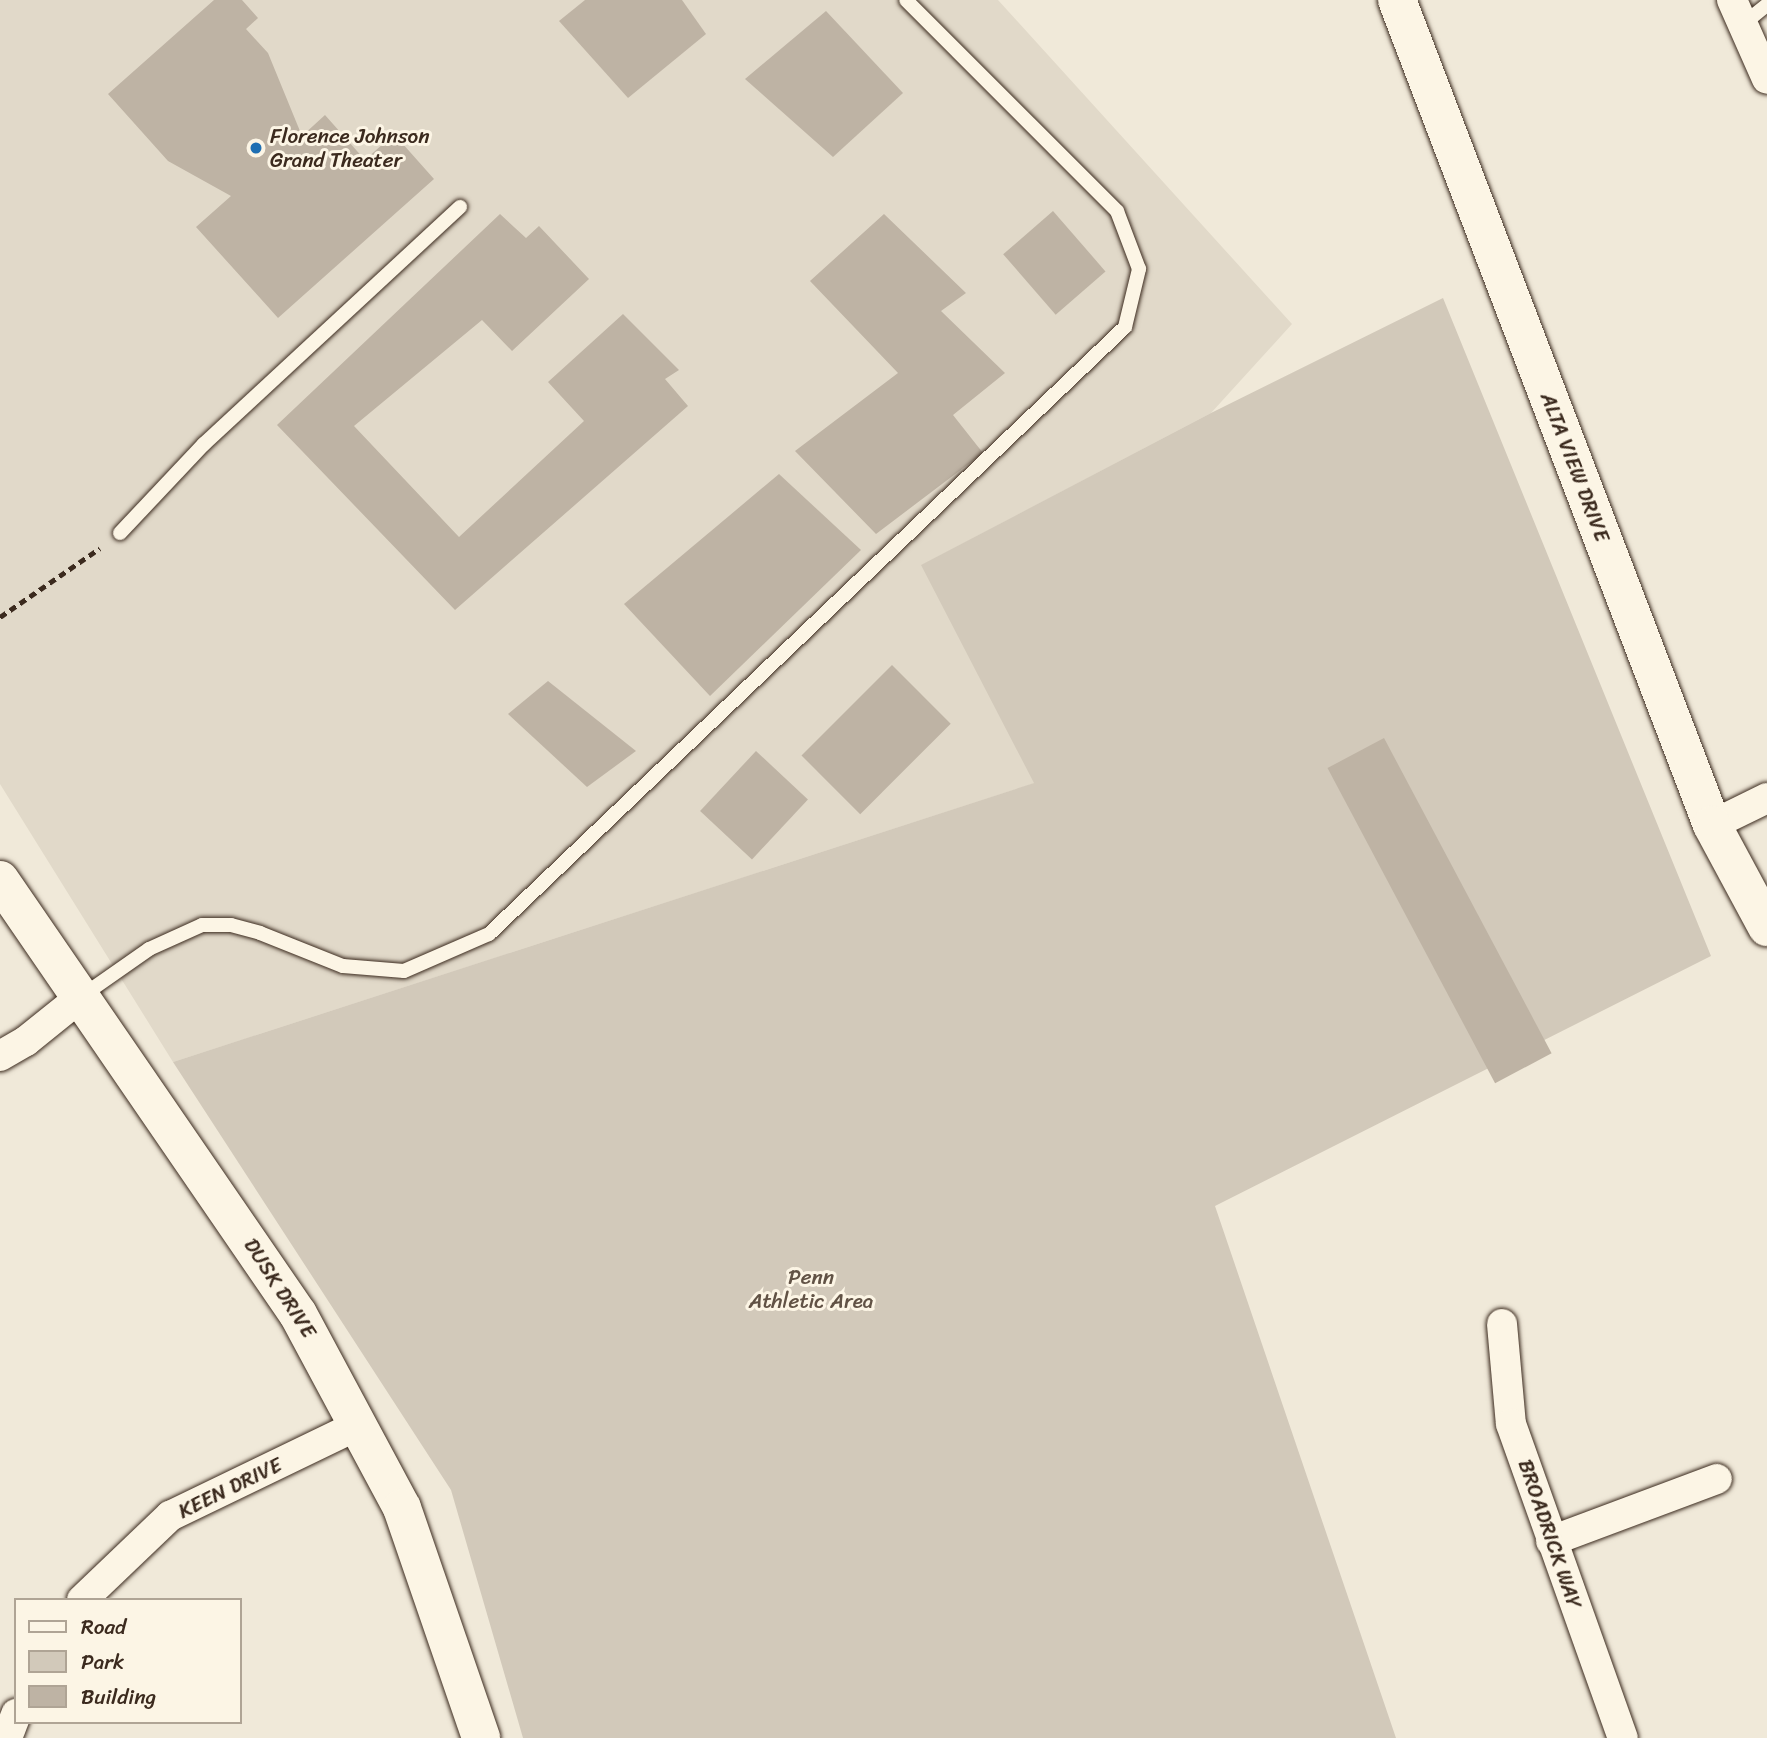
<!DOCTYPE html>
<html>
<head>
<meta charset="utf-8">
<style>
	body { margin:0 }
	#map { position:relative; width:1767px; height:1738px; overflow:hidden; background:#f0e9d9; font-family:Sriracha,sans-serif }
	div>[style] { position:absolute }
	.built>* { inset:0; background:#e1d9c9 }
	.green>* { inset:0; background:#d2c9ba }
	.building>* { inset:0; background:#beb3a4; transform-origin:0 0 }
	.path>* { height:4.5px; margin-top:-2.25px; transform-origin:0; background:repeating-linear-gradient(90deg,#3b2a1e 0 7px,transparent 0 12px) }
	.roads { filter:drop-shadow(0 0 2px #3b2a1e) drop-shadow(0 0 2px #3b2a1e) }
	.lane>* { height:14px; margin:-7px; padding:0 7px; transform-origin:7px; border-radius:7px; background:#fcf5e5 }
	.street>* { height:30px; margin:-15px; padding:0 15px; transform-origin:15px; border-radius:15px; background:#fcf5e5 }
	.secondary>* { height:38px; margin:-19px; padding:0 19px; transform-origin:19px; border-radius:19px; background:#fcf5e5 }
	.dots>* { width:19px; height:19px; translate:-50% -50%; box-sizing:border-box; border:4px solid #fcf5e5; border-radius:50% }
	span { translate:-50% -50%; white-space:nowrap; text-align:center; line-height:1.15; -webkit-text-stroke:6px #fcf5e5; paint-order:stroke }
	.poi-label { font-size:21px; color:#3b2a1e }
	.left { translate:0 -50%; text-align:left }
	.street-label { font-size:21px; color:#3b2a1e }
	.park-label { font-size:21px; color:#615245 }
	.legend { position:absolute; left:14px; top:1598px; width:228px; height:126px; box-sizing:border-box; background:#fcf5e5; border:2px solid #afa495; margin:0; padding:9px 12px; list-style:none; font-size:21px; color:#3b2a1e }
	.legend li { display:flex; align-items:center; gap:14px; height:35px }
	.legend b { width:35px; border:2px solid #afa495 }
</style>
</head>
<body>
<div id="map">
	<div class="built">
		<i style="clip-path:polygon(0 0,998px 0,1292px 324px,1211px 413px,922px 565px,1035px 783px,173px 1062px,0 784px)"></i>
	</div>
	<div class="green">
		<i style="clip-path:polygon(1443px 298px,1711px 956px,1215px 1206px,1396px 1738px,523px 1738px,451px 1490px,173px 1062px,1034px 783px,921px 565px,1211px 413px)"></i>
	</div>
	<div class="building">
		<i style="clip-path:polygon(214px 0,242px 0,258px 18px,246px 29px,268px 53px,302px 136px,325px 115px,365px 160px,394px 134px,434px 179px,278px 318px,196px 227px,231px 196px,168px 161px,108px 94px)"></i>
		<i style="clip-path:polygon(585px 0,682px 0,706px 34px,628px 98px,559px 21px)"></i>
		<i style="clip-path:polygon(826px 11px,903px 93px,833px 157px,745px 79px)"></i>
		<i style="left:1053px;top:211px;width:80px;height:66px;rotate:49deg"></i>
		<i style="clip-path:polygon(500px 214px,526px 238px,539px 226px,589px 279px,512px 351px,482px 320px,354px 426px,459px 537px,584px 421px,548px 382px,623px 314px,679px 370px,665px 379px,688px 406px,455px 610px,277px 425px)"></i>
		<i style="clip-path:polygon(884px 214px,966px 293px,941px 311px,1005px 373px,953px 415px,983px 453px,876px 534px,795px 451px,898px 373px,810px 281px)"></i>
		<i style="clip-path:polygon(779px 474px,861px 550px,710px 696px,624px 604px)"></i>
		<i style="left:892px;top:665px;width:83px;height:128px;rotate:45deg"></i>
		<i style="clip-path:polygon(548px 681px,636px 751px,587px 787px,508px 714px)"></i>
		<i style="left:1384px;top:738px;width:357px;height:64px;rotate:62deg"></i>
		<i style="left:756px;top:751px;width:71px;height:82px;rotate:43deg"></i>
	</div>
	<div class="path">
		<i style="left:0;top:617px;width:121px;rotate:-34.6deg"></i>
	</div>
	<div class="roads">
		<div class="lane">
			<i style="left:1742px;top:25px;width:32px;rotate:-39deg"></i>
			<i style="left:120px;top:533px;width:122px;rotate:-46.7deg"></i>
			<i style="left:204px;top:444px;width:349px;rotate:-42.8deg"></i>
			<i style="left:82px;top:996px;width:82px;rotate:-35deg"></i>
			<i style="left:149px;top:949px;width:58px;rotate:-24.4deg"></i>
			<i style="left:202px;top:925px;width:29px"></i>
			<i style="left:231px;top:925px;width:30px;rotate:15deg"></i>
			<i style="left:260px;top:933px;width:89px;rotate:21.7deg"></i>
			<i style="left:343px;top:966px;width:61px;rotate:4.7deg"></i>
			<i style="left:404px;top:971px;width:93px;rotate:-23.5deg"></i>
			<i style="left:489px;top:934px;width:879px;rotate:-43.66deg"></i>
			<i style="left:1125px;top:327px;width:60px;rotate:-76.4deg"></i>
			<i style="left:1139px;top:269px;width:62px;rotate:-110.8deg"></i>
			<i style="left:1117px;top:211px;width:298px;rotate:-135deg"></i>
		</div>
		<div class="street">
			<i style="left:1732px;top:0;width:86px;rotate:66.1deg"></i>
			<i style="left:1712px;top:825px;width:61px;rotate:-26.1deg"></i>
			<i style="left:0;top:1056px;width:30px;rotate:-30deg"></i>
			<i style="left:26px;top:1041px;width:72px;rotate:-38.8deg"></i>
			<i style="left:1502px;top:1324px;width:100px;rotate:84.9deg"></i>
			<i style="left:1511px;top:1424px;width:333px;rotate:70.4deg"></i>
			<i style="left:1551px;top:1541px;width:177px;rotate:-20.5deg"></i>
			<i style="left:82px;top:1600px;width:122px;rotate:-43.7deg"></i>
			<i style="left:170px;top:1516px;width:211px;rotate:-25.8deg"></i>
			<i style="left:7px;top:1738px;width:26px;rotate:-69deg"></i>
		</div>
		<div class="secondary">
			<i style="left:1397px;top:0;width:883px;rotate:69.1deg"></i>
			<i style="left:1712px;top:825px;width:116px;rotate:61.7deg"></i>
			<i style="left:0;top:880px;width:526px;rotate:55.53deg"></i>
			<i style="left:298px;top:1314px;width:220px;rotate:61.8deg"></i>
			<i style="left:402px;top:1508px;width:243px;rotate:71deg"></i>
		</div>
	</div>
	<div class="dots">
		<i style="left:256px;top:148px;background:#1f6fb2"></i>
	</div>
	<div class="poi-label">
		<span class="left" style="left:270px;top:148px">Florence Johnson<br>Grand Theater</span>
	</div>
	<div class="street-label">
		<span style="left:1575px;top:467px;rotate:69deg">ALTA VIEW DRIVE</span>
		<span style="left:280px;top:1288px;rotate:57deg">DUSK DRIVE</span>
		<span style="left:230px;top:1488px;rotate:-26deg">KEEN DRIVE</span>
		<span style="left:1550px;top:1534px;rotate:71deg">BROADRICK WAY</span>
	</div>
	<div class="park-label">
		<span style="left:811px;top:1289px">Penn<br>Athletic Area</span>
	</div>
	<ul class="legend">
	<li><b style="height:9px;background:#fcf5e5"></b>Road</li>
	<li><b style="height:19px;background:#d2c9ba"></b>Park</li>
	<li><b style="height:19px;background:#beb3a4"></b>Building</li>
	</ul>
</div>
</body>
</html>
